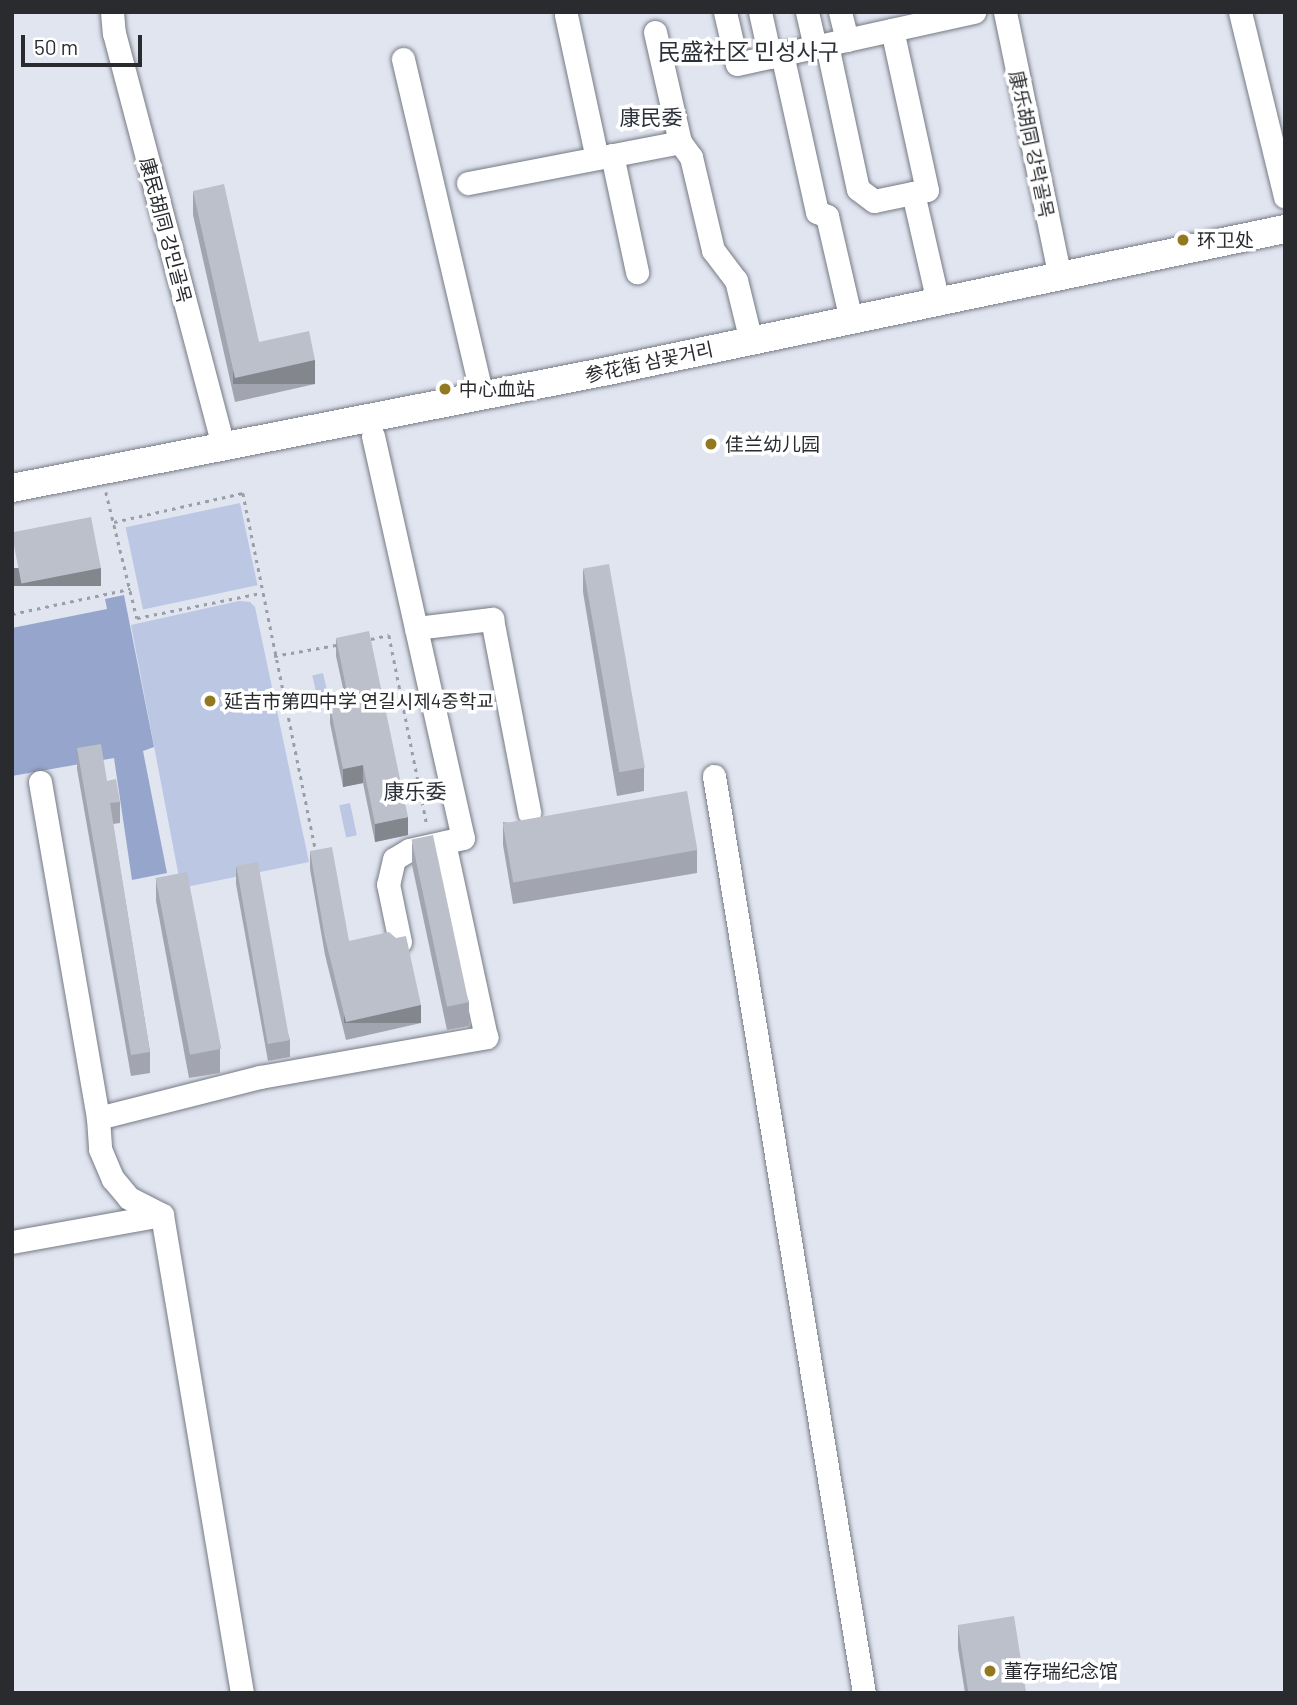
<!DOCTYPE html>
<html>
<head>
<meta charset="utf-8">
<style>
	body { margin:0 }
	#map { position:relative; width:1297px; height:1705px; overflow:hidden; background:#e0e5f0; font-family:Barlow,"Noto Sans SC","Noto Sans KR",sans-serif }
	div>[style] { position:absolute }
	.green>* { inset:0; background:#bbc7e3; transform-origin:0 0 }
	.forest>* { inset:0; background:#95a5cc }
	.path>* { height:2.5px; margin-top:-1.25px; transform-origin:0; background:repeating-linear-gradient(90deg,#9a9ea6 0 3.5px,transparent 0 8.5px) }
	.roads { filter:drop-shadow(0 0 2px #767a84) drop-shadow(0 0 2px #767a84) }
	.minor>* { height:23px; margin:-11.5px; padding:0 11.5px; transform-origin:11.5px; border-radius:11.5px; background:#fff }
	.major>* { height:28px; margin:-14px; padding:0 14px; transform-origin:14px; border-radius:14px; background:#fff }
	.wall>* { inset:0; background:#a2a5af }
	.shaded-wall>* { inset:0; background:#84868e; transform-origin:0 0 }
	.building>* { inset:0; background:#bcc0cb; transform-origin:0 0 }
	.dots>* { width:19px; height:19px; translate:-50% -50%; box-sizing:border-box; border:4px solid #fff; border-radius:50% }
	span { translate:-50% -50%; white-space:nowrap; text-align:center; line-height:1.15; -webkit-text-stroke:7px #fff; paint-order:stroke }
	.street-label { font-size:19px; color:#292b2f }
	.poi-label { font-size:19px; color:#292b2f }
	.left { translate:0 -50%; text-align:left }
	.neighbourhood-label { font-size:21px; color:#2c3038 }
	.quarter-label { font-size:23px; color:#2c3038 }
	.frame { position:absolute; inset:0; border:14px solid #292b2f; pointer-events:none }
	.scale { position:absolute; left:21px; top:35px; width:121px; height:32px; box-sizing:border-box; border:4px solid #292b2f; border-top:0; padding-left:9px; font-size:21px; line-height:24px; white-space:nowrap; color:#292b2f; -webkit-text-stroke:5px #fff; paint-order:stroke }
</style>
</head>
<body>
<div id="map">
	<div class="green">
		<i style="left:240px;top:503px;width:84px;height:117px;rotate:78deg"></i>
		<i style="clip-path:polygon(239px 601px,250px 602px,255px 607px,309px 862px,181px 888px,131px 625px)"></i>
		<i style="left:323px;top:673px;width:32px;height:11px;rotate:77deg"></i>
		<i style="left:350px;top:803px;width:33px;height:11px;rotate:78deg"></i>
	</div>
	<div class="forest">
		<i style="clip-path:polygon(124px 595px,154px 747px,143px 751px,167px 873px,132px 880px,114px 758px,12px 776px,12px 628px,107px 609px,105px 599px)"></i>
	</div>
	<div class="path">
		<i style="left:106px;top:492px;width:130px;rotate:76.2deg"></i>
		<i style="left:137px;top:618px;width:126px;rotate:-11.4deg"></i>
		<i style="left:114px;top:522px;width:132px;rotate:-12.7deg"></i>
		<i style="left:243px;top:493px;width:361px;rotate:78.5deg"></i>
		<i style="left:12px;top:614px;width:121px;rotate:-12deg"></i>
		<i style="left:371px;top:639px;width:18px;rotate:-13deg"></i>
		<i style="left:389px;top:635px;width:195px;rotate:78.7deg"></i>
		<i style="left:274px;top:656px;width:63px;rotate:-10.1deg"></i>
	</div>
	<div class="roads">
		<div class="minor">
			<i style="left:112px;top:12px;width:21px;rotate:85deg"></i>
			<i style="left:114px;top:33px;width:428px;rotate:75.2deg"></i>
			<i style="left:725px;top:12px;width:53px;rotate:77deg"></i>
			<i style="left:737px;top:64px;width:243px;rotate:-12.4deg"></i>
			<i style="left:760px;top:12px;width:46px;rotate:77.5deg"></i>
			<i style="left:807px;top:12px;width:36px;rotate:77deg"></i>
			<i style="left:840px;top:12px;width:29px;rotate:76deg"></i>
			<i style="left:1005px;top:12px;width:271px;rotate:78.3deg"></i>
			<i style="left:1240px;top:12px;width:190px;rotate:76.3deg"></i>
			<i style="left:566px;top:15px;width:146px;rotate:77.8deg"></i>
			<i style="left:655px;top:32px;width:113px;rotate:77.2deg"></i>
			<i style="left:680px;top:142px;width:19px;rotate:54deg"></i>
			<i style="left:691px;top:157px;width:96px;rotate:76.7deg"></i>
			<i style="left:713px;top:250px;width:38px;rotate:53deg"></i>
			<i style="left:736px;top:280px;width:63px;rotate:76.2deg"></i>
			<i style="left:827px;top:45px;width:147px;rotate:77.9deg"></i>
			<i style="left:858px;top:189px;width:20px;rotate:37deg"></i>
			<i style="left:874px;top:201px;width:54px;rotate:-11.7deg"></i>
			<i style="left:927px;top:190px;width:164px;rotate:-102.3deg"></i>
			<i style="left:782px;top:54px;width:162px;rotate:77.5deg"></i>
			<i style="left:817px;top:212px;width:11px;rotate:22deg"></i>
			<i style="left:827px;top:216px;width:107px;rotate:77deg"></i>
			<i style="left:403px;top:59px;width:345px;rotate:76.8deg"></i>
			<i style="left:612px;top:155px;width:120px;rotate:77.9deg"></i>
			<i style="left:468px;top:183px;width:216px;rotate:-10.9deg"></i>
			<i style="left:913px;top:193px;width:112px;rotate:77.1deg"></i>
			<i style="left:373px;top:436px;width:412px;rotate:77.4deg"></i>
			<i style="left:463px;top:838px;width:55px;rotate:167.5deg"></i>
			<i style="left:409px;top:850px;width:17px;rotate:149deg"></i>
			<i style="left:394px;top:859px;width:26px;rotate:103deg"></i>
			<i style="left:388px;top:884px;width:59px;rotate:78.3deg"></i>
			<i style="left:416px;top:628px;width:77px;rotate:-6.8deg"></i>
			<i style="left:492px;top:619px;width:197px;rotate:79.1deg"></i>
			<i style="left:714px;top:776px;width:929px;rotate:80.71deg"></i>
			<i style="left:40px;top:782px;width:341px;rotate:80.2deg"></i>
			<i style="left:98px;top:1118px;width:31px;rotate:86deg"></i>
			<i style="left:100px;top:1149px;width:33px;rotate:67deg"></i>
			<i style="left:113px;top:1179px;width:25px;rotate:50deg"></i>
			<i style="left:129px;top:1198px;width:37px;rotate:27deg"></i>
			<i style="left:162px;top:1215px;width:485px;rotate:80.5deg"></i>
			<i style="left:98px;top:1118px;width:167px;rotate:-14.2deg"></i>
			<i style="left:260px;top:1077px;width:230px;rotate:-10deg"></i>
			<i style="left:486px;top:1037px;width:199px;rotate:-102.2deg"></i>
			<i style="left:12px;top:1242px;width:152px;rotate:-10.2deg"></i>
		</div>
		<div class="major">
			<i style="left:12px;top:488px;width:607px;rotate:-11.11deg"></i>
			<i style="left:608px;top:371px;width:692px;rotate:-11.85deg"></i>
		</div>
	</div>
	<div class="wall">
		<i style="clip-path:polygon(193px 191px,259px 342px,315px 384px,235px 402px,193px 215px)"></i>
		<i style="clip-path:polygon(583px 568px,644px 768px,644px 791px,617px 796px,583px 592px)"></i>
		<i style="clip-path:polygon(336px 638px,408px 835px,375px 842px,363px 783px,343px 787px,330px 723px,330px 706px,346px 702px,336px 656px)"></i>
		<i style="clip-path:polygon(77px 748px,107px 781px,120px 802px,120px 823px,113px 824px,150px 1052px,150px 1073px,131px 1076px,77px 769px)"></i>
		<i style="clip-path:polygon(503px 822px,697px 850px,697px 873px,513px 904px,503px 845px)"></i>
		<i style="clip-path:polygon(412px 841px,469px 1002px,469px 1026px,447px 1030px,412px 865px)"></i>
		<i style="clip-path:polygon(310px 851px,349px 941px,421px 1023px,346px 1040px,325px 955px,310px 869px)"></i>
		<i style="clip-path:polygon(236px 866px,290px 1040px,290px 1057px,268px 1061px,236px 884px)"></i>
		<i style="clip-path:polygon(156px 878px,220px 1049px,220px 1073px,189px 1078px,156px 901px)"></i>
		<i style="clip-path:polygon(958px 1626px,1026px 1693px,965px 1693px,958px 1649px)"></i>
	</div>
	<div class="shaded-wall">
		<i style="left:315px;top:360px;width:24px;height:82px;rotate:90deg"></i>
		<i style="left:101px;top:568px;width:18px;height:91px;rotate:90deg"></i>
		<i style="clip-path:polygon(363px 765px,363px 783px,343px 787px,343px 769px)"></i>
		<i style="clip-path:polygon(408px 817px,408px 835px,375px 842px,375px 824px)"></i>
		<i style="left:421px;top:1005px;width:18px;height:77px;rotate:90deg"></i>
	</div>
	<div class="building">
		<i style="clip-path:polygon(224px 184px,259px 342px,309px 331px,315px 360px,235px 378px,193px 191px)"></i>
		<i style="left:91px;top:517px;width:52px;height:81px;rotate:79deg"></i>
		<i style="left:609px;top:564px;width:207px;height:26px;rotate:80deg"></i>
		<i style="clip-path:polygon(369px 631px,408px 817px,375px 824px,363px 765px,343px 769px,330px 706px,349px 702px,336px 638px)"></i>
		<i style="clip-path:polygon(101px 744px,107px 781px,116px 779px,120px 802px,110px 803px,150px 1052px,131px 1055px,77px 748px)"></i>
		<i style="left:687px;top:791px;width:60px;height:187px;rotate:80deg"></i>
		<i style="left:433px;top:835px;width:171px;height:22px;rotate:78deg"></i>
		<i style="clip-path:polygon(332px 847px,349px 941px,389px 932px,396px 938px,406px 936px,421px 1005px,346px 1022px,325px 938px,310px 851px)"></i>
		<i style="left:258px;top:862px;width:181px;height:22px;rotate:80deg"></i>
		<i style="left:187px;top:872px;width:180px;height:32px;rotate:79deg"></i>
		<i style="left:1014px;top:1616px;width:78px;height:57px;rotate:81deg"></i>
	</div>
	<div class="dots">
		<i style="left:1183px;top:240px;background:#92781e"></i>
		<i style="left:445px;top:389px;background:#92781e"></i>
		<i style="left:711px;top:444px;background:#92781e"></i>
		<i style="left:210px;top:701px;background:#92781e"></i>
		<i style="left:990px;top:1671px;background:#92781e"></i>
	</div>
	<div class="street-label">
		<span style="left:1032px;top:144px;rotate:78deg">康乐胡同 강락골목</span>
		<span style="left:166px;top:230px;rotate:75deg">康民胡同 강민골목</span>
		<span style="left:649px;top:362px;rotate:-12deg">参花街 삼꽃거리</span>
	</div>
	<div class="poi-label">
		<span class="left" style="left:1197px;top:240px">环卫处</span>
		<span class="left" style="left:459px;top:389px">中心血站</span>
		<span class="left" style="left:725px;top:444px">佳兰幼儿园</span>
		<span class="left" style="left:224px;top:701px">延吉市第四中学 연길시제4중학교</span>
		<span class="left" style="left:1004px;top:1671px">董存瑞纪念馆</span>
	</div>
	<div class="neighbourhood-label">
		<span style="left:651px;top:117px">康民委</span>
		<span style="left:415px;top:791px">康乐委</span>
	</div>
	<div class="quarter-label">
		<span style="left:748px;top:51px">民盛社区 민성사구</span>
	</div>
	<div class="frame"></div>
	<div class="scale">50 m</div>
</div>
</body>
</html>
